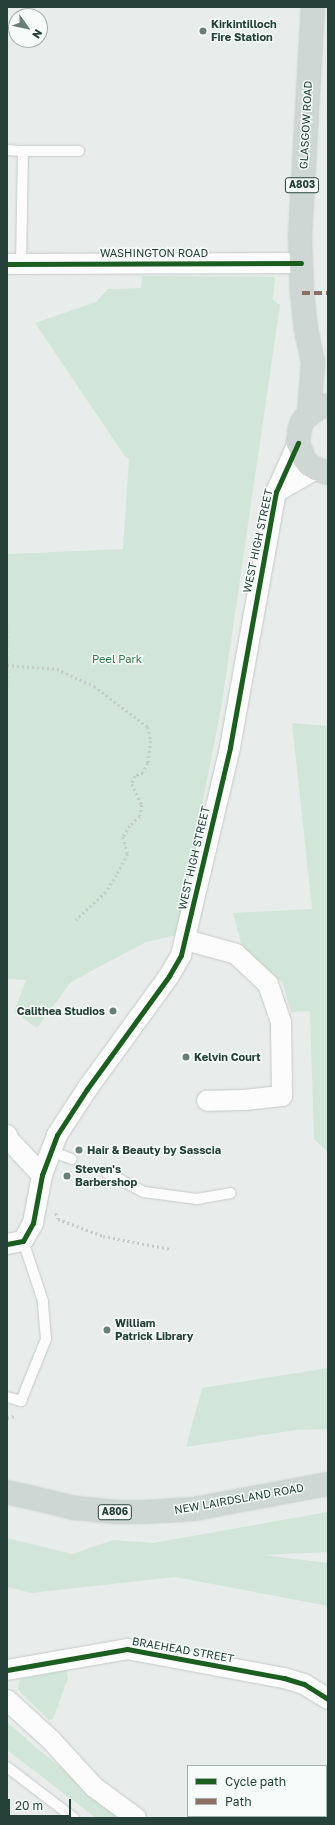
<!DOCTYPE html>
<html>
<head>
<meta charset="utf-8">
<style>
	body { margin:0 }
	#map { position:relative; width:335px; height:1825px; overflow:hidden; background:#e8edeb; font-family:"Golos Text",sans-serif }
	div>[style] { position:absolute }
	.green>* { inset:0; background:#d1e6d8 }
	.path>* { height:2.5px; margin-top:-1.25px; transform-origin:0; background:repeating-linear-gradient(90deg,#c3ccca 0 2px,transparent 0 5px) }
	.roads { filter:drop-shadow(0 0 1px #c5cac8) drop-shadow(0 0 1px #c5cac8) }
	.lane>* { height:10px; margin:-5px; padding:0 5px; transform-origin:5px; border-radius:5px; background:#fcfcfc }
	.street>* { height:20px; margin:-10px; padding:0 10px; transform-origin:10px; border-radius:10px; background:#fcfcfc }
	.primary>* { height:22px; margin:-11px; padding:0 11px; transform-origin:11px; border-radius:11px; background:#cfd7d5 }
	.quiet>* { height:4px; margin-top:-2px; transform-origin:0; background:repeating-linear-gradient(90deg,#8d6e63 0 8px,transparent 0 12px) }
	.cycleway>* { height:5px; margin:-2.5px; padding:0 2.5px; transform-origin:2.5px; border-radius:2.5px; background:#1b5e20 }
	.dots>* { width:11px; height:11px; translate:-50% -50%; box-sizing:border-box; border:2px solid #f7fbf9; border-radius:50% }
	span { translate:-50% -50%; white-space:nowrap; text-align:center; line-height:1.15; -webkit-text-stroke:3px #f7fbf9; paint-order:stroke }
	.shield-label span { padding:1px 3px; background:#f7fbf9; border:1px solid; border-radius:3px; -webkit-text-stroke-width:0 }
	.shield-label { font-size:10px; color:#24423a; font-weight:700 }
	.poi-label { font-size:11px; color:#24423a; font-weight:700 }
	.left { translate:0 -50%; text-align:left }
	.right { translate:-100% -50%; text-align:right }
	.street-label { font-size:11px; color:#24423a }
	.park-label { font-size:11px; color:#2d7a4b }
	.frame { position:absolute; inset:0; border:8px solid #24423a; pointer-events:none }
	.legend { position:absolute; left:187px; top:1765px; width:140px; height:52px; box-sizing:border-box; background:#f7fbf9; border:1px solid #a3b1ad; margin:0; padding:5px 7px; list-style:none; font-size:12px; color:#24423a }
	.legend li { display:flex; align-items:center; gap:8px; height:20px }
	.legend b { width:20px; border:1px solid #a3b1ad }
	.north { position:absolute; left:8px; top:8px; width:40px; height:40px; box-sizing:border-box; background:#f7fbf9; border:1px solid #a3b1ad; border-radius:50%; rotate:123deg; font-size:11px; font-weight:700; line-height:16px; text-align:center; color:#24423a }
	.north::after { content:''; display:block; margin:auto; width:14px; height:18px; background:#697e78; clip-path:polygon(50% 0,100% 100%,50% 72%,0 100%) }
	.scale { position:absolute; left:8px; top:1799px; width:63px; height:18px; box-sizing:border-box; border:2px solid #24423a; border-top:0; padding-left:5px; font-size:12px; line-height:14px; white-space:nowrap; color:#24423a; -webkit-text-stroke:3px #f7fbf9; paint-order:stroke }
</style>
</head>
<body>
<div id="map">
	<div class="green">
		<i style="clip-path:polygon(142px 276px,275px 277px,273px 300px,280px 305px,222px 703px,177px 935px,146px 942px,71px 982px,37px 1028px,14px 1012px,26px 980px,7px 979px,7px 553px,9px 554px,123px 549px,129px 459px,124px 455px,35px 323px,96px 302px,108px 289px,141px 288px)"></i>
		<i style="clip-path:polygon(292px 723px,328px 726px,328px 1152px,314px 1139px,310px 1011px,291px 1012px,283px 983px,243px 951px,233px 913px,312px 909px)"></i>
		<i style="clip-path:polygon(328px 1368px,328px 1429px,296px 1430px,186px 1447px,202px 1388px)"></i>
		<i style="clip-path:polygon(328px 1512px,328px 1552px,264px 1555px,328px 1563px,328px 1606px,175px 1577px,31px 1593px,7px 1587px,7px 1538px,72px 1554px,113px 1540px,153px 1543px)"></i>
		<i style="clip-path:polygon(66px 1670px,68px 1678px,53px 1719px,49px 1720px,22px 1694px,18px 1689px,19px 1682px,21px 1679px)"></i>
		<i style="clip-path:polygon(7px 1722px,38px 1749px,124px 1818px,96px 1818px,7px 1750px)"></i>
	</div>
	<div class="path">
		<i style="left:7px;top:626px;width:64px;rotate:90deg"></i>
		<i style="left:7px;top:665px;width:50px;rotate:4.6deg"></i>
		<i style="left:57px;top:669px;width:41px;rotate:24.7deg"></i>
		<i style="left:94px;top:686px;width:68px;rotate:37.2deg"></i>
		<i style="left:148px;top:727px;width:14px;rotate:78deg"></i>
		<i style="left:151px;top:741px;width:22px;rotate:98deg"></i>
		<i style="left:148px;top:763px;width:11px;rotate:117deg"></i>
		<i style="left:143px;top:773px;width:9px;rotate:159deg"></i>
		<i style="left:135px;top:776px;width:9px;rotate:111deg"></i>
		<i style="left:132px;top:784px;width:23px;rotate:65deg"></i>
		<i style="left:142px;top:805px;width:11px;rotate:100deg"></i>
		<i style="left:140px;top:816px;width:14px;rotate:135deg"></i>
		<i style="left:130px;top:826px;width:13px;rotate:122deg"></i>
		<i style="left:123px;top:837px;width:18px;rotate:74deg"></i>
		<i style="left:128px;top:854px;width:24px;rotate:118deg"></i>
		<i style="left:117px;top:875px;width:20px;rotate:123deg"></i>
		<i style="left:106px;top:892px;width:41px;rotate:137deg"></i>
		<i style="left:56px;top:1213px;width:6px;rotate:72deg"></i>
		<i style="left:58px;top:1219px;width:48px;rotate:20.7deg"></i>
		<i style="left:103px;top:1236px;width:69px;rotate:10.8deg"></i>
		<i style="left:7px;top:1418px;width:7px;rotate:-16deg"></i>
	</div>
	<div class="roads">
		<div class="lane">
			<i style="left:7px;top:150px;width:16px;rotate:4deg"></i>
			<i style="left:21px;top:264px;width:113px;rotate:-89deg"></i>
			<i style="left:23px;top:151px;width:56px"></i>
			<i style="left:50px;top:1151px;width:23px;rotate:20deg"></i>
			<i style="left:107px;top:1173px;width:42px;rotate:27.2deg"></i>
			<i style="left:144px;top:1192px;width:53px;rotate:7.5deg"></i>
			<i style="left:197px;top:1199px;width:34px;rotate:-10deg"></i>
			<i style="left:7px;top:1397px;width:15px;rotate:16deg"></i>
			<i style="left:21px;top:1401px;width:67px;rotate:-68deg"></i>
			<i style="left:46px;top:1339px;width:38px;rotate:-95deg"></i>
			<i style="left:43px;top:1301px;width:63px;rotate:-108.4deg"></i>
			<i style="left:7px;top:1767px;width:84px;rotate:37.3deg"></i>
		</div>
		<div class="street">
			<i style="left:7px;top:264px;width:294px;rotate:-0.2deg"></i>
			<i style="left:276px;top:492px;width:46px;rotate:-29.9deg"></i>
			<i style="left:186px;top:940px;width:52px;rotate:15.6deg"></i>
			<i style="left:236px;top:954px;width:44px;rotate:43.2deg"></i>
			<i style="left:268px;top:984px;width:40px;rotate:71.1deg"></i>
			<i style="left:281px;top:1022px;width:74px;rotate:89.2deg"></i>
			<i style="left:282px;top:1096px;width:36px;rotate:174deg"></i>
			<i style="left:246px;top:1100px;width:39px;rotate:179deg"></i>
			<i style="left:7px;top:1135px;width:4px;rotate:76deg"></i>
			<i style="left:8px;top:1139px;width:50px;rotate:46.6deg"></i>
			<i style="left:7px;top:1244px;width:16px;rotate:-11deg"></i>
			<i style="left:23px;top:1241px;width:21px;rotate:-61deg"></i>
			<i style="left:33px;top:1223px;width:49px;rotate:-79.4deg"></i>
			<i style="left:42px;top:1175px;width:43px;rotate:-69.4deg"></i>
			<i style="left:57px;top:1135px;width:55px;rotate:-56.9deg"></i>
			<i style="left:87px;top:1089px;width:140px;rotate:-54deg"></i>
			<i style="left:169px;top:976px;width:24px;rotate:-60deg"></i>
			<i style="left:181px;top:955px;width:214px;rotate:-76.7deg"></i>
			<i style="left:230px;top:747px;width:259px;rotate:-79.8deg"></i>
			<i style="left:276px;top:492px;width:54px;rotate:-65.8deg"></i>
			<i style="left:7px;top:1670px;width:122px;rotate:-9.9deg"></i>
			<i style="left:127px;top:1649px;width:160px;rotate:10.5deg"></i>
			<i style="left:284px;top:1678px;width:21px;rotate:17deg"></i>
			<i style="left:304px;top:1684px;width:28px;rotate:32deg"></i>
			<i style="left:7px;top:1700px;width:59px;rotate:42.3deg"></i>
			<i style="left:51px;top:1740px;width:64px;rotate:47.5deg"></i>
			<i style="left:94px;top:1787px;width:52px;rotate:36.4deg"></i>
		</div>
		<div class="primary">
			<i style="left:328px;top:405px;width:10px;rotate:163deg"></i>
			<i style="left:318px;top:408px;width:19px;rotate:141deg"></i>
			<i style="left:303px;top:420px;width:9px;rotate:111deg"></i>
			<i style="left:300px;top:428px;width:15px;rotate:98deg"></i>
			<i style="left:298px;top:443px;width:17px;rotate:69deg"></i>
			<i style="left:304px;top:459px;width:8px;rotate:50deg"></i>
			<i style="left:309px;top:465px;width:8px;rotate:30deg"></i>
			<i style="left:316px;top:469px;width:13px;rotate:18deg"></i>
			<i style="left:309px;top:414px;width:52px;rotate:-85.6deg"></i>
			<i style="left:313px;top:362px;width:33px;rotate:-102deg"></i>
			<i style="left:306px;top:330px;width:37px;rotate:-96deg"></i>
			<i style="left:302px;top:293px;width:56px;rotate:-92deg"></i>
			<i style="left:300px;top:237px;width:230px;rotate:-86.8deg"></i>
			<i style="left:7px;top:1492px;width:70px;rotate:13.2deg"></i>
			<i style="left:75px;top:1508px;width:42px;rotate:5.4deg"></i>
			<i style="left:117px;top:1512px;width:27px"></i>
			<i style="left:144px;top:1512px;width:50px;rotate:-3.4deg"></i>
			<i style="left:194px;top:1509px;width:136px;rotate:-10.6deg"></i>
		</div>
	</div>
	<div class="quiet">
		<i style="left:302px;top:293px;width:26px"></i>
	</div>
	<div class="cycleway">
		<i style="left:7px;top:264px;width:294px;rotate:-0.2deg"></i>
		<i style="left:7px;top:1244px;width:16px;rotate:-11deg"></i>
		<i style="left:23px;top:1241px;width:21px;rotate:-61deg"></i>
		<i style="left:33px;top:1223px;width:49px;rotate:-79.4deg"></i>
		<i style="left:42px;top:1175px;width:43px;rotate:-69.4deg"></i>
		<i style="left:57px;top:1135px;width:55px;rotate:-56.9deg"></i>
		<i style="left:87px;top:1089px;width:140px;rotate:-54deg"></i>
		<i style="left:169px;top:976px;width:24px;rotate:-60deg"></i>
		<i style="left:181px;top:955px;width:214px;rotate:-76.7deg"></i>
		<i style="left:230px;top:747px;width:259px;rotate:-79.8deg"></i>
		<i style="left:276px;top:492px;width:54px;rotate:-65.8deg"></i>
		<i style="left:7px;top:1670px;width:122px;rotate:-9.9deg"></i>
		<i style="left:127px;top:1649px;width:160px;rotate:10.5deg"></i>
		<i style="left:284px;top:1678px;width:21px;rotate:17deg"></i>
		<i style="left:304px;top:1684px;width:28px;rotate:32deg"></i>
	</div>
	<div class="dots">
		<i style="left:203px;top:31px;background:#697e78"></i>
		<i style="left:113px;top:1011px;background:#697e78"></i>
		<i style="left:186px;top:1057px;background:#697e78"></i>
		<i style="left:79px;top:1150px;background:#697e78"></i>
		<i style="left:67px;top:1176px;background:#697e78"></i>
		<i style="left:107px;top:1330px;background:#697e78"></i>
	</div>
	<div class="shield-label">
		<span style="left:302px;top:185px">A803</span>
		<span style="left:115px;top:1512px">A806</span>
	</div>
	<div class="poi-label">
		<span class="left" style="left:211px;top:31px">Kirkintilloch<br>Fire Station</span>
		<span class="right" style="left:105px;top:1011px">Calithea Studios</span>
		<span class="left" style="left:194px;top:1057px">Kelvin Court</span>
		<span class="left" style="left:87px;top:1150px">Hair &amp; Beauty by Sasscia</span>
		<span class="left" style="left:75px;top:1176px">Steven's<br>Barbershop</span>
		<span class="left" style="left:115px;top:1330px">William<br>Patrick Library</span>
	</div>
	<div class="street-label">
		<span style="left:306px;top:125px;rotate:-87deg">GLASGOW ROAD</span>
		<span style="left:154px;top:253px">WASHINGTON ROAD</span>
		<span style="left:258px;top:541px;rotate:-78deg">WEST HIGH STREET</span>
		<span style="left:194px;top:858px;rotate:-77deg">WEST HIGH STREET</span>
		<span style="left:239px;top:1499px;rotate:-10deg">NEW LAIRDSLAND ROAD</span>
		<span style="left:183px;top:1650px;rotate:10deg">BRAEHEAD STREET</span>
	</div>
	<div class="park-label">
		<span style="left:117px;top:659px">Peel Park</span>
	</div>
	<div class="frame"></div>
	<ul class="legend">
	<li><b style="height:5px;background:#1b5e20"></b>Cycle path</li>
	<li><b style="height:5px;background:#8d6e63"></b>Path</li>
	</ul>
	<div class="north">N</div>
	<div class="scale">20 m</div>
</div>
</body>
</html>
